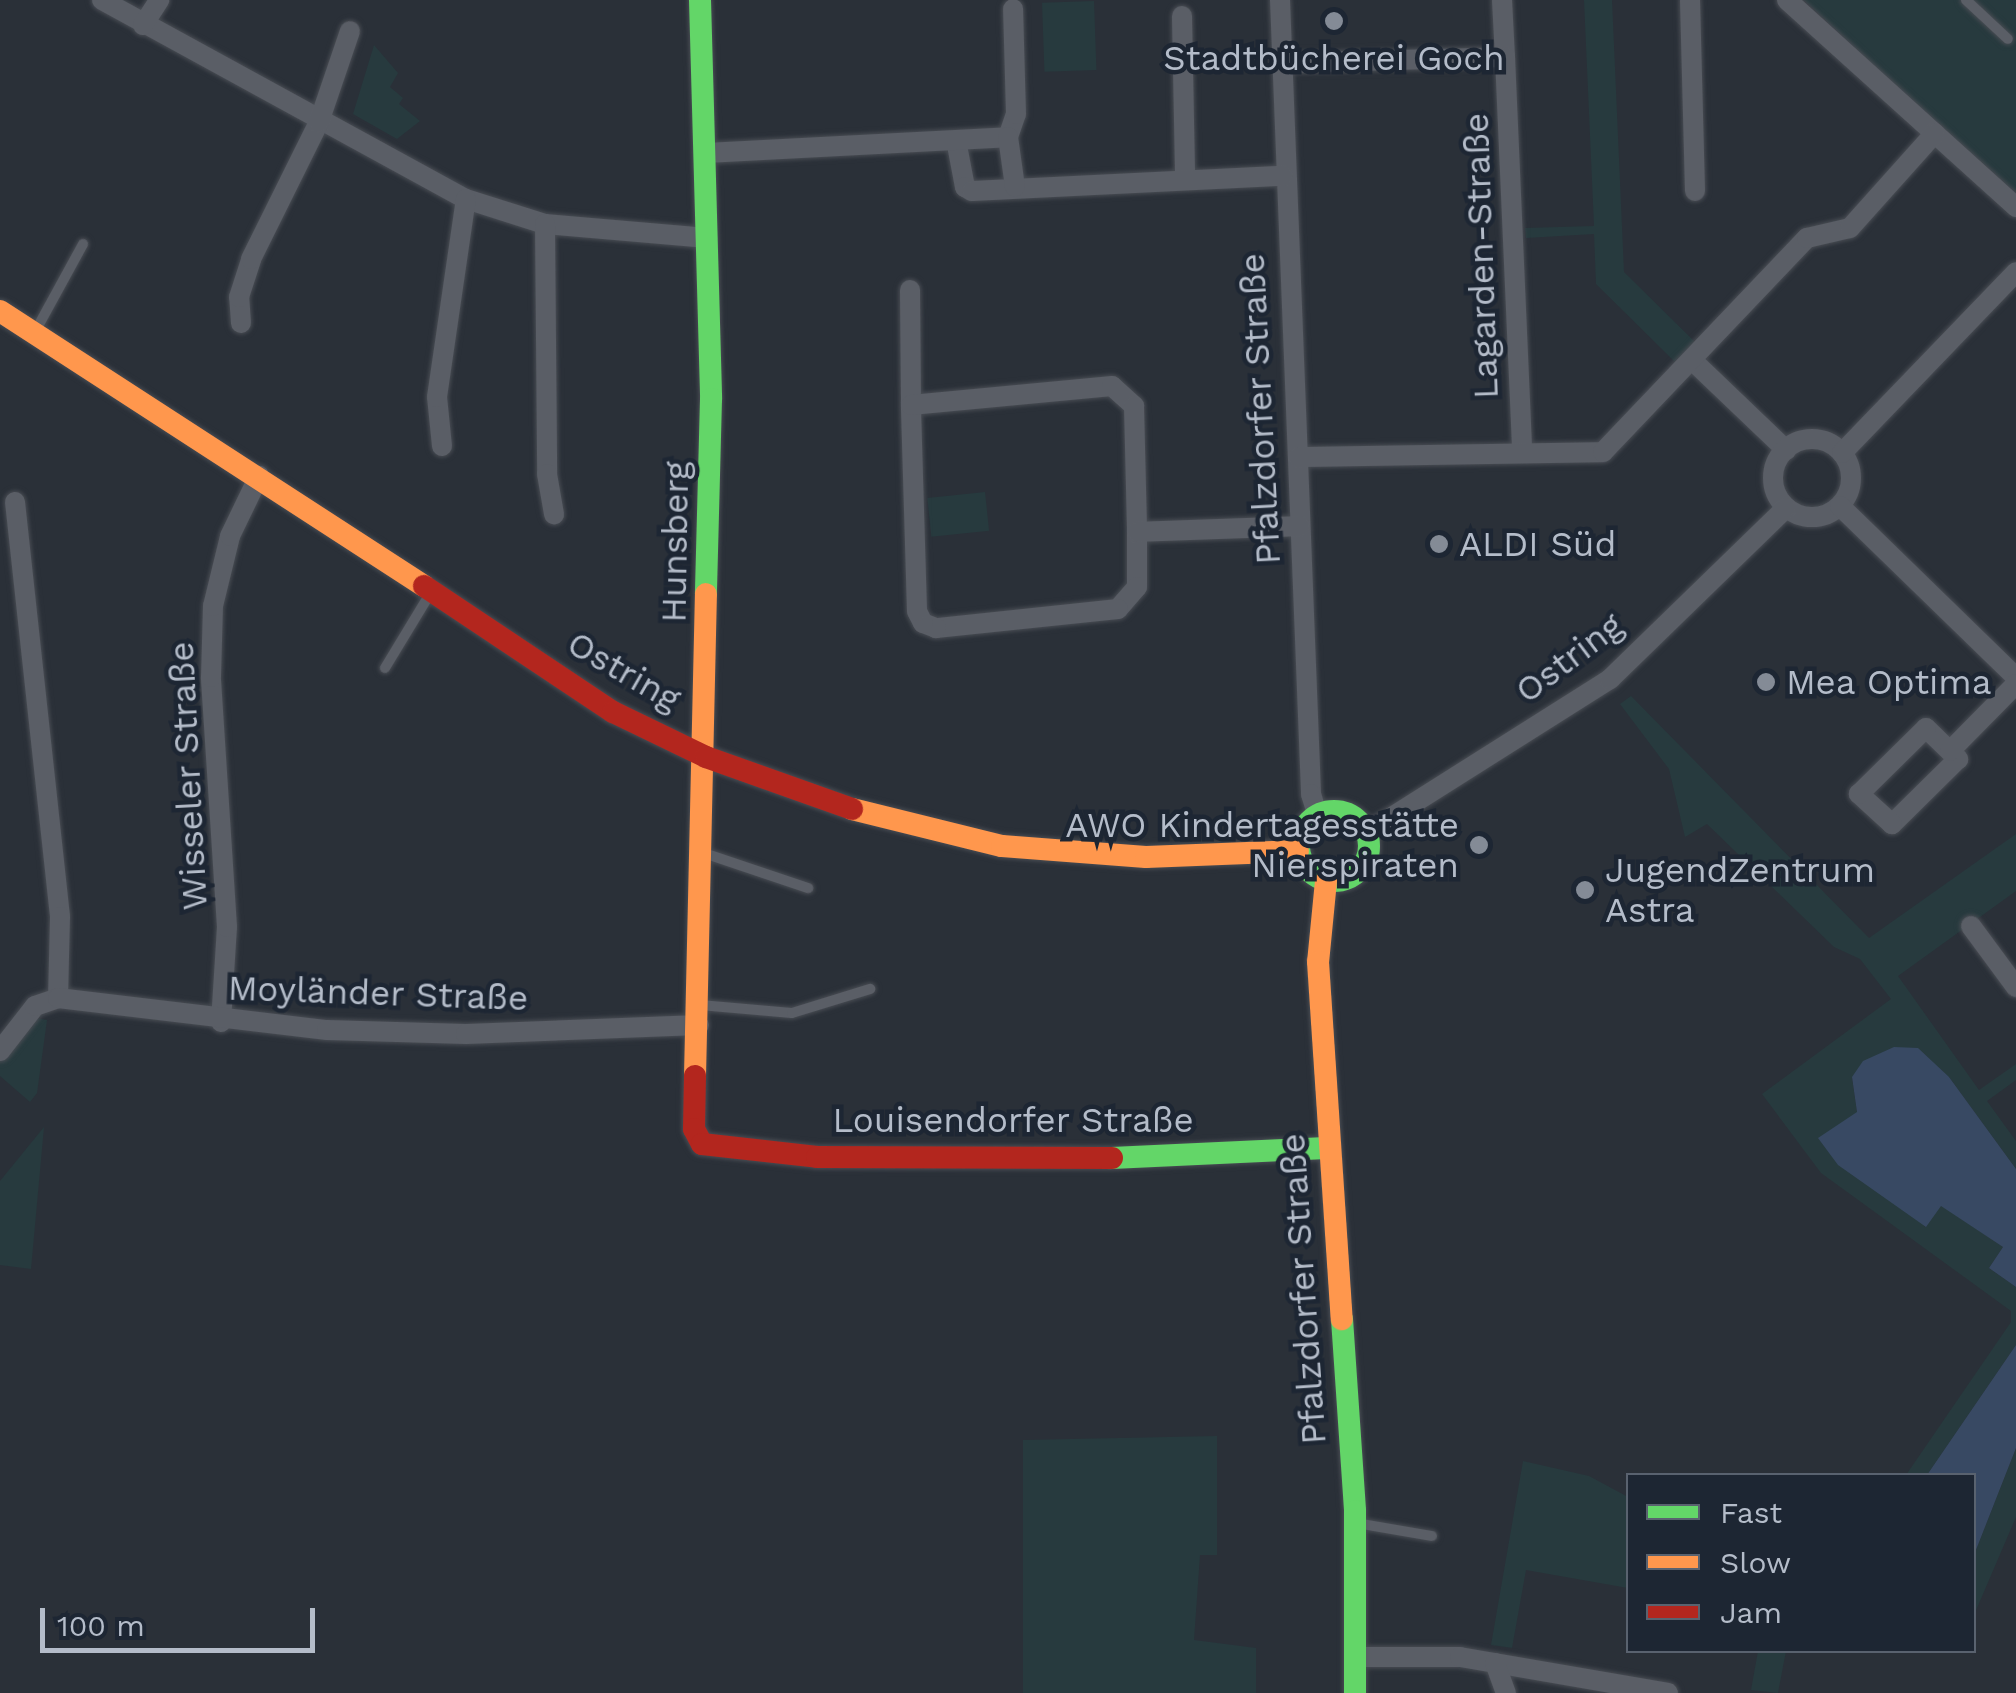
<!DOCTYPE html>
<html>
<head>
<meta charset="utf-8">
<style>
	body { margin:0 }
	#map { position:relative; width:2016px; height:1693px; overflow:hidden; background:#2a3038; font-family:"Work Sans",sans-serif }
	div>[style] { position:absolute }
	.green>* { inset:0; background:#273a3e; transform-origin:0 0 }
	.water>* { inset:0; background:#384963 }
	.roads { filter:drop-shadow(0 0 2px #484c53) drop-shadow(0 0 2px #484c53) }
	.lane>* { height:10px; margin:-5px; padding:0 5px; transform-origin:5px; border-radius:5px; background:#5a5e66 }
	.street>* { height:20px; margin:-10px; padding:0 10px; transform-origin:10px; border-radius:10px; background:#5a5e66 }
	.street>.ring { margin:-10px; padding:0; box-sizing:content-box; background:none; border:20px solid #5a5e66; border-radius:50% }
	.fast>* { height:22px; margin:-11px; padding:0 11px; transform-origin:11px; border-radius:11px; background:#63d668 }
	.fast>.ring { margin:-11px; padding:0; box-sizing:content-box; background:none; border:22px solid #63d668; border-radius:50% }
	.slow>* { height:22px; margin:-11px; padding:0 11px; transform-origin:11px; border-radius:11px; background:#ff974d }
	.jam>* { height:22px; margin:-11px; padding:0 11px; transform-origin:11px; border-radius:11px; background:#b3261e }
	.dots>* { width:28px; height:28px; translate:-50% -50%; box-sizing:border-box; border:5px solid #1d2633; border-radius:50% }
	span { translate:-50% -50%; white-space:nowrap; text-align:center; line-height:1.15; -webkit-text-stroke:9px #1d2633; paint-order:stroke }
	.poi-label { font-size:35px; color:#b4bcc9 }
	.left { translate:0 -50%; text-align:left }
	.right { translate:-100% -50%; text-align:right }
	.street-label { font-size:35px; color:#b4bcc9 }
	.legend { position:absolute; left:1626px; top:1473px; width:350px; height:180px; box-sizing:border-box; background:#1d2633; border:2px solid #59626f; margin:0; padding:12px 18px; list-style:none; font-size:30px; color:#b4bcc9 }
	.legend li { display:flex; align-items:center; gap:20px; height:50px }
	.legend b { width:50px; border:2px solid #59626f }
	.scale { position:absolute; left:40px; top:1608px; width:275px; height:45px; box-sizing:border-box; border:5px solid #b4bcc9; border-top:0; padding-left:12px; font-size:30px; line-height:35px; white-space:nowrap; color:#b4bcc9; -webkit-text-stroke:8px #1d2633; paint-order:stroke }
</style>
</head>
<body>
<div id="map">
	<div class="green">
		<i style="clip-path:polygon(1584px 0,1612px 0,1624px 272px,1696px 343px,1676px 363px,1596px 284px,1594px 234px,1526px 238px,1525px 228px,1594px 226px)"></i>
		<i style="clip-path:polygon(1804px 0,2016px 0,2016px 193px,1881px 72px)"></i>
		<i style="left:1094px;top:1px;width:69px;height:52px;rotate:88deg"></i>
		<i style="clip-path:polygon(374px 45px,398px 73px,390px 87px,403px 98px,399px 104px,420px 121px,397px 139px,353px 114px)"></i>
		<i style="left:985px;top:492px;width:39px;height:58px;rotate:84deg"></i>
		<i style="clip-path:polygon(1631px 696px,1869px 938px,2016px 834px,2016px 891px,1898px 976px,1979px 1090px,2016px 1064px,2016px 1080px,1987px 1101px,2016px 1141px,2016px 1169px,1949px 1077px,1852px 1078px,1857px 1112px,1925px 1227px,1941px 1205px,2003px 1247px,1989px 1268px,2016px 1287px,2016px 1345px,1927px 1475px,1906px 1475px,2011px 1322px,2011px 1311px,1821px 1173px,1762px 1094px,1891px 999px,1860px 959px,1834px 947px,1707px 824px,1685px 837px,1669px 769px,1620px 704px)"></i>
		<i style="clip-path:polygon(35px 1018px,47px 1020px,37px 1093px,30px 1102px,0 1076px,0 1061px)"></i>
		<i style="clip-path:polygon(44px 1127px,31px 1269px,0 1265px,0 1181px)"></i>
		<i style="clip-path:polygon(1217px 1436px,1217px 1555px,1200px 1555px,1194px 1640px,1256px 1648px,1256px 1693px,1023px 1693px,1023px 1440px)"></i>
		<i style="clip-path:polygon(2016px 1448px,2016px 1517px,1974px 1615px,1974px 1555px)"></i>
		<i style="clip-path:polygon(1523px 1461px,1589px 1476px,1628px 1497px,1628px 1588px,1526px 1570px,1512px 1648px,1491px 1645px)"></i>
		<i style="clip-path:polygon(1758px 1651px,1786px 1651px,1778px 1693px,1751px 1690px)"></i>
	</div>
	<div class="water">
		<i style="clip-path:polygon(1894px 1047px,1918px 1048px,1949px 1077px,2016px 1169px,2016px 1287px,1989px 1268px,2003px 1247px,1941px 1206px,1926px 1227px,1838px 1165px,1818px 1138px,1857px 1112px,1852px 1077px,1863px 1061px)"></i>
		<i style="clip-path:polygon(2016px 1345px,2016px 1448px,1974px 1555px,1974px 1476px,1927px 1475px)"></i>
	</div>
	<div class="roads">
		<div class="lane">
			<i style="left:1966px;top:0;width:57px;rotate:42.9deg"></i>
			<i style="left:36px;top:330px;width:98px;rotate:-61.3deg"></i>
			<i style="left:385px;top:668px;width:89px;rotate:-58.8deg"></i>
			<i style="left:704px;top:853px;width:110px;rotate:18.6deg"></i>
			<i style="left:700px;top:1005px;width:92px;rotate:5deg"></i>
			<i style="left:792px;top:1013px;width:82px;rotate:-17.1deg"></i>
			<i style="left:1356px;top:1523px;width:77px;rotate:9.7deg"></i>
		</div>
		<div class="street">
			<i style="left:102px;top:0;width:415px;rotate:28.7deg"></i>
			<i style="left:466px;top:199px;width:83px;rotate:17.6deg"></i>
			<i style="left:545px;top:224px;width:163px;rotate:4.9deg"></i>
			<i style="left:1280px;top:0;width:795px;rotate:87.76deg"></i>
			<i style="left:1311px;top:794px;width:21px;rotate:73deg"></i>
			<i style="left:1502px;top:0;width:57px;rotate:87deg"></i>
			<i style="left:1690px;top:0;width:191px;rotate:88.5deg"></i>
			<i style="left:1787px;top:0;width:309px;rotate:42.1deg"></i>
			<i style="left:1182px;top:16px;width:162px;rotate:88.9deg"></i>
			<i style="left:143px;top:25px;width:30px;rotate:-57deg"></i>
			<i style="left:1281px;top:63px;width:224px;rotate:-1.5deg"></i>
			<i style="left:1505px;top:57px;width:395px;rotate:87.5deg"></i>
			<i style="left:1008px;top:137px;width:24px;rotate:-71deg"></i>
			<i style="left:1016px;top:114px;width:105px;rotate:-91.6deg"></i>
			<i style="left:956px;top:140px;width:48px;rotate:79.2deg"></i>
			<i style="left:965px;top:187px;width:8px;rotate:30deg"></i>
			<i style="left:972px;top:191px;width:311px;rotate:-2.8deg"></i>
			<i style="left:706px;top:153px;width:302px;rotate:-3deg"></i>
			<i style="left:1008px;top:137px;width:50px;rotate:82deg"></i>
			<i style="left:545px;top:224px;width:250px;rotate:89.5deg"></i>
			<i style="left:547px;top:474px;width:41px;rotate:80.1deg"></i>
			<i style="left:910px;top:290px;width:115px;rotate:89.5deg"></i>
			<i style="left:241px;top:323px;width:26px;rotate:-94deg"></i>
			<i style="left:239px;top:297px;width:40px;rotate:-72deg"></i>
			<i style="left:251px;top:259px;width:153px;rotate:-63.6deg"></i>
			<i style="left:319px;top:122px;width:96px;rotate:-71.2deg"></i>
			<i style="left:1693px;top:361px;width:129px;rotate:43.7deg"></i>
			<i class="ring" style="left:1773px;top:439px;width:58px;height:58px"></i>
			<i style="left:442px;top:446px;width:49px;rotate:-95.8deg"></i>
			<i style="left:437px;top:397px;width:200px;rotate:-81.7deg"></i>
			<i style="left:1842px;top:453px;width:251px;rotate:-46.1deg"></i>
			<i style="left:1298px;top:457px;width:305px;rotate:-0.9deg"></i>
			<i style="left:1603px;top:452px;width:296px;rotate:-46.4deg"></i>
			<i style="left:1807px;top:238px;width:44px;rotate:-13.1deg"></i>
			<i style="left:1850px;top:228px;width:127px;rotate:-48.2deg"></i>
			<i style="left:15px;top:502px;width:417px;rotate:83.8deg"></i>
			<i style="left:60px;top:917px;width:81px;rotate:91.4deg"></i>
			<i style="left:1840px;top:506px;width:245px;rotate:44.2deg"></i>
			<i style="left:1137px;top:532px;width:55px;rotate:90deg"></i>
			<i style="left:1137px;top:587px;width:29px;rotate:131deg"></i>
			<i style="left:1118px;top:609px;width:183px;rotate:174deg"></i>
			<i style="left:936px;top:628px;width:14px;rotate:-159deg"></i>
			<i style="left:923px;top:623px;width:13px;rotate:-117deg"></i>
			<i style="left:917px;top:611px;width:206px;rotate:-91.7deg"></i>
			<i style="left:911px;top:405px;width:202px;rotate:-5.4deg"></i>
			<i style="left:1112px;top:386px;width:30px;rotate:42deg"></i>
			<i style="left:1134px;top:406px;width:126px;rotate:88.6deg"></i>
			<i style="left:1137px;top:532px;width:163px;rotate:-2.1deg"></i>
			<i style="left:1926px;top:728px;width:45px;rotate:44.1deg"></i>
			<i style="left:1958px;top:759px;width:93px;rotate:135.4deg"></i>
			<i style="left:1892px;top:824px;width:45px;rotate:-137.7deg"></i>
			<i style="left:1859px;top:794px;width:94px;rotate:-44.6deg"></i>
			<i style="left:1950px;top:751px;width:94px;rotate:-45.4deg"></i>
			<i style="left:1368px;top:832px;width:286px;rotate:-32.3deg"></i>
			<i style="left:1610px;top:679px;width:245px;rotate:-44.2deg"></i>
			<i style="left:1971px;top:926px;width:76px;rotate:53.6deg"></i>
			<i style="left:221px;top:1022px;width:95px;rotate:-86.4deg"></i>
			<i style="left:227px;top:927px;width:251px;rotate:-93.7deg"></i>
			<i style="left:211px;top:677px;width:71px;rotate:-88.4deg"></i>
			<i style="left:213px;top:606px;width:72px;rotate:-76.3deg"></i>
			<i style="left:230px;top:536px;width:67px;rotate:-64.2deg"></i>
			<i style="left:0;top:1051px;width:57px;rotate:-52.1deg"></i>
			<i style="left:35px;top:1006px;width:24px;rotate:-19deg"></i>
			<i style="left:58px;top:998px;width:271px;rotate:6.8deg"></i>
			<i style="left:327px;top:1030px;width:139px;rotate:1.6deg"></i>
			<i style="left:466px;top:1034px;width:233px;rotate:-2.2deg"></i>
			<i style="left:1355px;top:1657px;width:105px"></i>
			<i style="left:1460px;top:1657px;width:211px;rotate:9.8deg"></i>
			<i style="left:1495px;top:1663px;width:32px;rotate:70deg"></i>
		</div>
		<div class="fast">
			<i style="left:700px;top:0;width:399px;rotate:88.4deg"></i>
			<i style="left:711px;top:399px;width:195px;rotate:91.5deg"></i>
			<i class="ring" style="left:1299px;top:811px;width:48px;height:48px"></i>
			<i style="left:1112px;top:1158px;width:214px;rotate:-2.7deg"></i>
			<i style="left:1342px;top:1319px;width:192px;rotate:86.1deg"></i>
			<i style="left:1355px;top:1511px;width:182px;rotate:90deg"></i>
		</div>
		<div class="slow">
			<i style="left:0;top:311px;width:505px;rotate:32.97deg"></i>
			<i style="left:852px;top:809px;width:154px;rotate:13.9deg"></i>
			<i style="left:1002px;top:846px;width:144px;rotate:4.4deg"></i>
			<i style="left:1146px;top:857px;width:152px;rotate:-2.3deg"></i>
			<i style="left:1326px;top:881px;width:81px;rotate:95.6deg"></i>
			<i style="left:1318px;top:962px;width:358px;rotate:86.2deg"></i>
			<i style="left:695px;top:1076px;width:482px;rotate:-88.7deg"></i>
		</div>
		<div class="jam">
			<i style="left:424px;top:586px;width:227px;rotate:33.7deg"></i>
			<i style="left:613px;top:712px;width:103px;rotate:25.8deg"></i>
			<i style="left:706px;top:757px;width:155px;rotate:19.6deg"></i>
			<i style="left:695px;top:1076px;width:53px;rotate:91.1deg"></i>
			<i style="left:694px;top:1129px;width:17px;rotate:62deg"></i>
			<i style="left:702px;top:1144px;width:116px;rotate:6.4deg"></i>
			<i style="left:817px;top:1157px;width:295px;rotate:0.2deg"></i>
		</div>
	</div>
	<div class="dots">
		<i style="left:1334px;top:21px;background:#848b96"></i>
		<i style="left:1439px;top:544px;background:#848b96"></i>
		<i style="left:1766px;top:682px;background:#848b96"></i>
		<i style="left:1479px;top:845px;background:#848b96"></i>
		<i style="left:1585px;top:890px;background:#848b96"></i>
	</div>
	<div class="poi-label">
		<span style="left:1334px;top:58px">Stadtbücherei Goch</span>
		<span class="left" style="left:1459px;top:544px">ALDI Süd</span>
		<span class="left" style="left:1786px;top:682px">Mea Optima</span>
		<span class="right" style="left:1459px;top:845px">AWO Kindertagesstätte<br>Nierspiraten</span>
		<span class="left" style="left:1605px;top:890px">JugendZentrum<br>Astra</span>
	</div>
	<div class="street-label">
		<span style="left:1481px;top:256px;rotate:-92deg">Lagarden-Straße</span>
		<span style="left:1260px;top:409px;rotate:-93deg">Pfalzdorfer Straße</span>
		<span style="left:675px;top:542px;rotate:-89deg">Hunsberg</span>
		<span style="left:1569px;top:658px;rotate:-37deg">Ostring</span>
		<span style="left:624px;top:671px;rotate:30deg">Ostring</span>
		<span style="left:188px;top:776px;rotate:-93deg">Wisseler Straße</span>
		<span style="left:378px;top:993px;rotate:2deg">Moyländer Straße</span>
		<span style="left:1013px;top:1120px">Louisendorfer Straße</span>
		<span style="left:1303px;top:1289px;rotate:-94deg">Pfalzdorfer Straße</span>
	</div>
	<ul class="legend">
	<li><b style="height:12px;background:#63d668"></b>Fast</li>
	<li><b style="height:12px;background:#ff974d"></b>Slow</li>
	<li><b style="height:12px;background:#b3261e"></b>Jam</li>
	</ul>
	<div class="scale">100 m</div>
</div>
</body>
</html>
